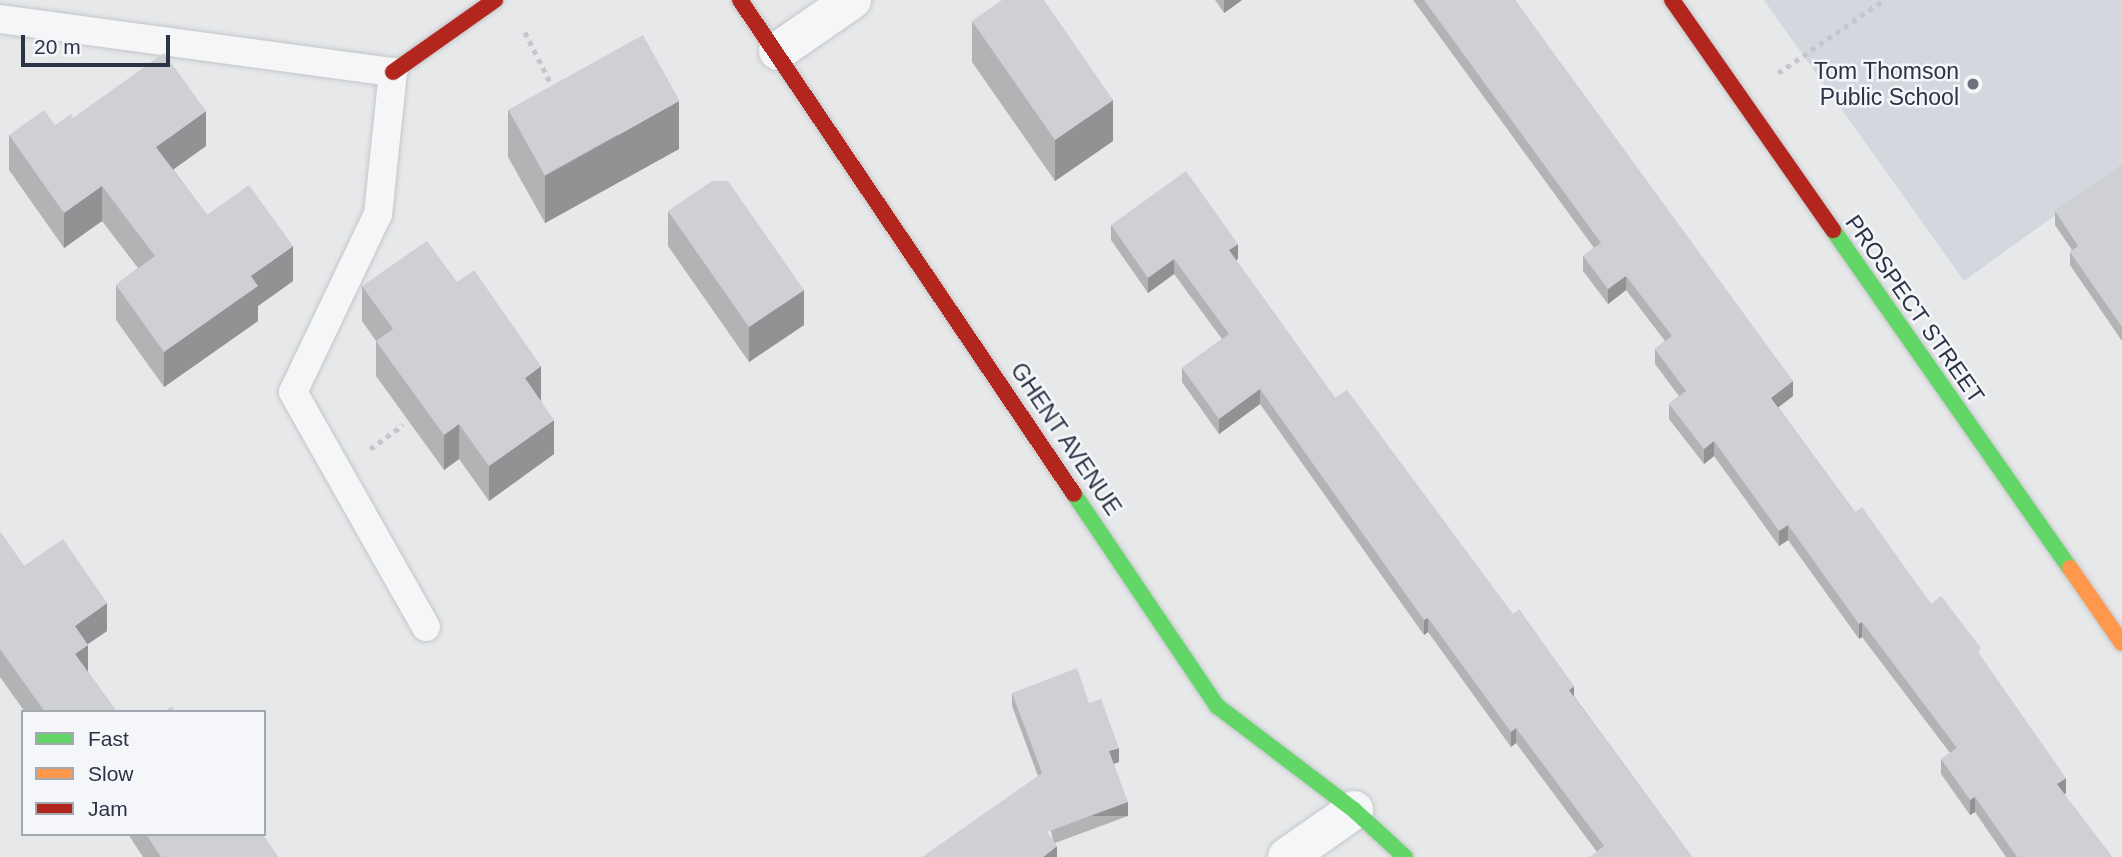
<!DOCTYPE html>
<html>
<head>
<meta charset="utf-8">
<style>
	body { margin:0 }
	#map { position:relative; width:2122px; height:857px; overflow:hidden; background:#e6e8ea; font-family:Arial,sans-serif }
	div>[style] { position:absolute }
	.built>* { inset:0; background:#d4d7dd }
	.path>* { height:4.5px; margin-top:-2.25px; transform-origin:0; background:repeating-linear-gradient(90deg,#c5c6ca 0 5px,transparent 0 10px) }
	.roads { filter:drop-shadow(0 0 2px #c4c6c8) drop-shadow(0 0 2px #c4c6c8) }
	.lane>* { height:28px; margin:-14px; padding:0 14px; transform-origin:14px; border-radius:14px; background:#f5f6f7 }
	.street>* { height:38px; margin:-19px; padding:0 19px; transform-origin:19px; border-radius:19px; background:#f5f6f7 }
	.fast>* { height:16px; margin:-8px; padding:0 8px; transform-origin:8px; border-radius:8px; background:#63d668 }
	.slow>* { height:16px; margin:-8px; padding:0 8px; transform-origin:8px; border-radius:8px; background:#ff974d }
	.jam>* { height:16px; margin:-8px; padding:0 8px; transform-origin:8px; border-radius:8px; background:#b3261e }
	.wall>* { inset:0; background:#b1b3b5 }
	.shaded-wall>* { inset:0; background:#909294; transform-origin:0 0 }
	.building>* { inset:0; background:#ced0d3; transform-origin:0 0 }
	.dots>* { width:19px; height:19px; translate:-50% -50%; box-sizing:border-box; border:4px solid #f4f6f9; border-radius:50% }
	span { translate:-50% -50%; white-space:nowrap; text-align:center; line-height:1.15; -webkit-text-stroke:5px #f4f6f9; paint-order:stroke }
	.poi-label { font-size:23px; color:#2b3445 }
	.right { translate:-100% -50%; text-align:right }
	.street-label { font-size:23px; color:#2b3445 }
	.legend { position:absolute; left:21px; top:710px; width:245px; height:126px; box-sizing:border-box; background:#f4f6f9; border:2px solid #a4a8b1; margin:0; padding:9px 12px; list-style:none; font-size:21px; color:#2b3445 }
	.legend li { display:flex; align-items:center; gap:14px; height:35px }
	.legend b { width:35px; border:2px solid #a4a8b1 }
	.scale { position:absolute; left:21px; top:35px; width:149px; height:32px; box-sizing:border-box; border:4px solid #2b3445; border-top:0; padding-left:9px; font-size:21px; line-height:24px; white-space:nowrap; color:#2b3445; -webkit-text-stroke:5px #f4f6f9; paint-order:stroke }
</style>
</head>
<body>
<div id="map">
	<div class="built">
		<i style="clip-path:polygon(1764px 0,2122px 0,2122px 167px,1964px 281px)"></i>
	</div>
	<div class="path">
		<i style="left:525px;top:32px;width:65px;rotate:63.4deg"></i>
		<i style="left:1778px;top:73px;width:129px;rotate:-34.6deg"></i>
		<i style="left:370px;top:449px;width:41px;rotate:-36deg"></i>
	</div>
	<div class="roads">
		<div class="lane">
			<i style="left:0;top:19px;width:397px;rotate:7.7deg"></i>
			<i style="left:393px;top:72px;width:143px;rotate:96deg"></i>
			<i style="left:378px;top:214px;width:197px;rotate:115.5deg"></i>
			<i style="left:293px;top:392px;width:270px;rotate:60.5deg"></i>
		</div>
		<div class="street">
			<i style="left:778px;top:51px;width:90px;rotate:-34.6deg"></i>
			<i style="left:1287px;top:857px;width:82px;rotate:-35deg"></i>
		</div>
		<div class="fast">
			<i style="left:1833px;top:230px;width:413px;rotate:55deg"></i>
			<i style="left:1074px;top:494px;width:256px;rotate:56deg"></i>
			<i style="left:1217px;top:706px;width:172px;rotate:37.2deg"></i>
			<i style="left:1354px;top:810px;width:69px;rotate:42.7deg"></i>
		</div>
		<div class="slow">
			<i style="left:2070px;top:568px;width:91px;rotate:55.3deg"></i>
		</div>
		<div class="jam">
			<i style="left:740px;top:0;width:596px;rotate:55.94deg"></i>
			<i style="left:1672px;top:0;width:281px;rotate:55deg"></i>
			<i style="left:393px;top:72px;width:125px;rotate:-35.2deg"></i>
		</div>
	</div>
	<div class="wall">
		<i style="clip-path:polygon(1215px 0,1242px 0,1224px 13px)"></i>
		<i style="clip-path:polygon(1413px 0,1515px 0,1793px 396px,1778px 407px,1855px 512px,1931px 604px,1981px 657px,2066px 793px,2064px 794px,2112px 857px,2006px 857px,1975px 812px,1970px 815px,1941px 774px,1941px 759px,1950px 753px,1862px 637px,1859px 639px,1788px 540px,1779px 546px,1714px 456px,1704px 464px,1669px 419px,1669px 404px,1679px 396px,1655px 364px,1655px 349px,1665px 341px,1626px 290px,1608px 304px,1583px 271px,1583px 256px,1594px 248px)"></i>
		<i style="clip-path:polygon(972px 21px,1113px 141px,1055px 181px,972px 62px)"></i>
		<i style="clip-path:polygon(508px 110px,679px 149px,545px 223px,508px 157px)"></i>
		<i style="clip-path:polygon(73px 118px,206px 146px,173px 169px,207px 215px,293px 281px,258px 306px,258px 321px,164px 387px,116px 320px,116px 285px,138px 268px,102px 221px,64px 248px,9px 170px,9px 135px,55px 125px)"></i>
		<i style="clip-path:polygon(2122px 165px,2122px 341px,2070px 265px,2070px 252px,2072px 250px,2055px 225px,2055px 211px)"></i>
		<i style="clip-path:polygon(668px 211px,804px 325px,749px 362px,668px 246px)"></i>
		<i style="clip-path:polygon(1111px 225px,1238px 259px,1236px 260px,1335px 398px,1574px 696px,1692px 857px,1597px 852px,1516px 743px,1511px 747px,1428px 632px,1424px 635px,1260px 404px,1219px 434px,1182px 382px,1182px 368px,1222px 339px,1174px 274px,1148px 293px,1111px 240px)"></i>
		<i style="clip-path:polygon(457px 282px,541px 400px,554px 454px,489px 501px,459px 459px,444px 470px,376px 376px,376px 341px,362px 321px,362px 286px)"></i>
		<i style="clip-path:polygon(0 532px,24px 566px,107px 631px,87px 644px,88px 672px,117px 712px,25px 712px,0 677px)"></i>
		<i style="clip-path:polygon(1012px 693px,1089px 703px,1119px 762px,1114px 764px,1128px 816px,1055px 843px,1057px 857px,1038px 776px,1012px 706px)"></i>
		<i style="clip-path:polygon(128px 834px,262px 834px,278px 857px,143px 857px)"></i>
	</div>
	<div class="shaded-wall">
		<i style="clip-path:polygon(1224px 0,1242px 0,1224px 13px)"></i>
		<i style="clip-path:polygon(1113px 100px,1113px 141px,1055px 181px,1055px 140px)"></i>
		<i style="clip-path:polygon(679px 101px,679px 149px,545px 223px,545px 176px)"></i>
		<i style="clip-path:polygon(206px 111px,206px 146px,156px 182px,156px 147px)"></i>
		<i style="clip-path:polygon(102px 186px,102px 221px,64px 248px,64px 213px)"></i>
		<i style="clip-path:polygon(1238px 244px,1238px 259px,1229px 265px,1229px 250px)"></i>
		<i style="clip-path:polygon(293px 246px,293px 281px,258px 306px,258px 321px,164px 387px,164px 352px,251px 276px)"></i>
		<i style="clip-path:polygon(1174px 259px,1174px 274px,1148px 293px,1148px 278px)"></i>
		<i style="clip-path:polygon(1626px 276px,1626px 290px,1608px 304px,1608px 289px)"></i>
		<i style="clip-path:polygon(804px 290px,804px 325px,749px 362px,749px 327px)"></i>
		<i style="clip-path:polygon(541px 366px,541px 400px,525px 413px,525px 378px)"></i>
		<i style="clip-path:polygon(1793px 381px,1793px 396px,1771px 413px,1771px 398px)"></i>
		<i style="clip-path:polygon(1260px 389px,1260px 404px,1219px 434px,1219px 419px)"></i>
		<i style="clip-path:polygon(554px 420px,554px 454px,489px 501px,489px 466px)"></i>
		<i style="clip-path:polygon(459px 424px,459px 459px,444px 470px,444px 435px)"></i>
		<i style="clip-path:polygon(1714px 441px,1714px 456px,1704px 464px,1704px 449px)"></i>
		<i style="clip-path:polygon(1788px 525px,1788px 540px,1779px 546px,1779px 531px)"></i>
		<i style="clip-path:polygon(107px 603px,107px 631px,75px 653px,75px 626px)"></i>
		<i style="clip-path:polygon(1428px 618px,1428px 632px,1424px 635px,1424px 620px)"></i>
		<i style="clip-path:polygon(1862px 622px,1862px 637px,1859px 639px,1859px 624px)"></i>
		<i style="clip-path:polygon(88px 645px,88px 673px,75px 654px)"></i>
		<i style="clip-path:polygon(1574px 686px,1574px 701px,1569px 690px)"></i>
		<i style="clip-path:polygon(1516px 728px,1516px 743px,1511px 747px,1511px 732px)"></i>
		<i style="clip-path:polygon(1119px 748px,1119px 762px,1109px 765px,1109px 751px)"></i>
		<i style="clip-path:polygon(2066px 778px,2066px 793px,2057px 799px,2057px 784px)"></i>
		<i style="clip-path:polygon(1975px 797px,1975px 812px,1970px 815px,1970px 800px)"></i>
		<i style="left:1128px;top:802px;width:14px;height:86px;rotate:90deg"></i>
		<i style="clip-path:polygon(1057px 846px,1057px 857px,1043px 857px)"></i>
	</div>
	<div class="building">
		<i style="clip-path:polygon(1002px 0,1044px 0,1113px 100px,1055px 140px,972px 21px)"></i>
		<i style="clip-path:polygon(1424px 0,1515px 0,1793px 381px,1771px 398px,1855px 512px,1862px 507px,1931px 604px,1941px 596px,1981px 648px,1978px 652px,2066px 778px,2057px 784px,2112px 857px,2017px 857px,1975px 797px,1970px 800px,1941px 759px,1957px 748px,1862px 622px,1859px 624px,1788px 525px,1779px 531px,1714px 441px,1704px 449px,1669px 404px,1686px 391px,1655px 349px,1672px 336px,1626px 276px,1608px 289px,1583px 256px,1601px 243px)"></i>
		<i style="left:643px;top:35px;width:75px;height:154px;rotate:61deg"></i>
		<i style="clip-path:polygon(164px 53px,206px 111px,156px 147px,207px 215px,249px 185px,293px 246px,251px 276px,258px 286px,164px 352px,116px 285px,155px 256px,102px 186px,64px 213px,9px 135px,44px 110px,55px 125px,71px 114px,73px 118px)"></i>
		<i style="clip-path:polygon(2122px 165px,2122px 327px,2070px 252px,2078px 246px,2055px 211px)"></i>
		<i style="clip-path:polygon(1186px 171px,1238px 244px,1229px 250px,1335px 398px,1347px 390px,1513px 614px,1519px 609px,1574px 686px,1569px 690px,1692px 857px,1590px 857px,1604px 846px,1516px 728px,1511px 732px,1428px 618px,1424px 620px,1260px 389px,1219px 419px,1182px 368px,1229px 334px,1174px 259px,1148px 278px,1111px 225px)"></i>
		<i style="clip-path:polygon(712px 181px,728px 181px,804px 290px,749px 327px,668px 211px)"></i>
		<i style="clip-path:polygon(427px 241px,457px 282px,474px 270px,541px 366px,525px 378px,554px 420px,489px 466px,459px 424px,444px 435px,376px 341px,393px 329px,362px 286px)"></i>
		<i style="clip-path:polygon(0 532px,24px 566px,63px 539px,107px 603px,75px 626px,88px 645px,75px 654px,117px 712px,45px 712px,0 649px)"></i>
		<i style="clip-path:polygon(1077px 668px,1089px 703px,1101px 699px,1119px 748px,1109px 751px,1128px 802px,1047px 832px,1057px 846px,1043px 857px,922px 857px,1042px 773px,1012px 693px)"></i>
		<i style="clip-path:polygon(172px 706px,175px 712px,164px 712px)"></i>
		<i style="clip-path:polygon(146px 834px,262px 834px,278px 857px,161px 857px)"></i>
	</div>
	<div class="dots">
		<i style="left:1973px;top:84px;background:#6c737f"></i>
	</div>
	<div class="poi-label">
		<span class="right" style="left:1959px;top:84px">Tom Thomson<br>Public School</span>
	</div>
	<div class="street-label">
		<span style="left:1915px;top:309px;rotate:55deg">PROSPECT STREET</span>
		<span style="left:1066px;top:439px;rotate:56deg">GHENT AVENUE</span>
	</div>
	<ul class="legend">
	<li><b style="height:9px;background:#63d668"></b>Fast</li>
	<li><b style="height:9px;background:#ff974d"></b>Slow</li>
	<li><b style="height:9px;background:#b3261e"></b>Jam</li>
	</ul>
	<div class="scale">20 m</div>
</div>
</body>
</html>
